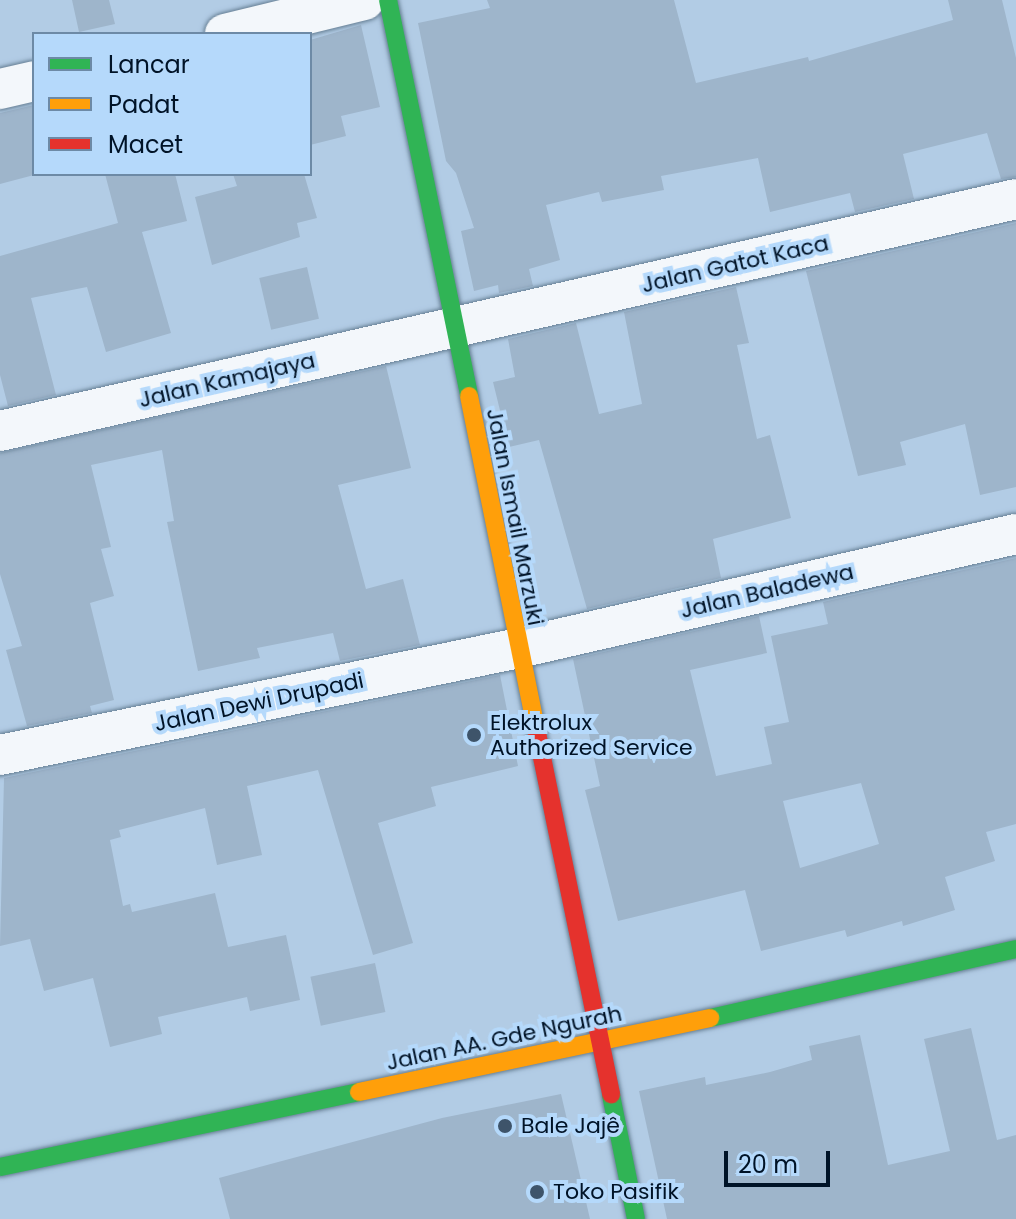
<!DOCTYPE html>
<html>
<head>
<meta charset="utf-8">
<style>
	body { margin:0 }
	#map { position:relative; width:1016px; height:1219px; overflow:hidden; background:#b2cce5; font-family:Poppins,sans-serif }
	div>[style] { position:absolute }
	.building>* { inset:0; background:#9eb5cb; transform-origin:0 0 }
	.roads { filter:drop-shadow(0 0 2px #657e93) drop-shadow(0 0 2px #657e93) }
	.street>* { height:40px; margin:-20px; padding:0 20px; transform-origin:20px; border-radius:20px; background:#f3f7fb }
	.fast>* { height:18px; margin:-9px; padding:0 9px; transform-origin:9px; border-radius:9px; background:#30b455 }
	.slow>* { height:18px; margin:-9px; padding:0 9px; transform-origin:9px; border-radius:9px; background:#ff9f0a }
	.jam>* { height:18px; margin:-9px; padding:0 9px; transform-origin:9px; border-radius:9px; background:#e5322d }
	.dots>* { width:22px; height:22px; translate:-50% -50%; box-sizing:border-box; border:4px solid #b5d9fb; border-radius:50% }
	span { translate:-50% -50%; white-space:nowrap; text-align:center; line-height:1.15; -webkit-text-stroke:8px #b5d9fb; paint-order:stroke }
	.street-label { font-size:22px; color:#001327 }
	.poi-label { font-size:22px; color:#001327 }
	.left { translate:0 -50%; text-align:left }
	.legend { position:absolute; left:32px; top:32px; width:280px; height:144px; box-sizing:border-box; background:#b5d9fb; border:2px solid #6d8aa6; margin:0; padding:10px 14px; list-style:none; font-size:24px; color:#001327 }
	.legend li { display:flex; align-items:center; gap:16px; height:40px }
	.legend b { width:40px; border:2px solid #6d8aa6 }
	.scale { position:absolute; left:724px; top:1151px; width:106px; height:36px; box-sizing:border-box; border:4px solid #001327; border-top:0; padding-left:10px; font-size:24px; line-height:28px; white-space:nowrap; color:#001327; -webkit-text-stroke:6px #b5d9fb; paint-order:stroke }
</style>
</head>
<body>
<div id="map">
	<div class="building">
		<i style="clip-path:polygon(72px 0,109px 0,115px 24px,79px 32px)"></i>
		<i style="clip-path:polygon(487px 0,674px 0,696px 83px,808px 57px,809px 61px,953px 20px,948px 0,1002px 0,1016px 58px,1016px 177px,1001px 179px,987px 133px,903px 154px,914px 199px,855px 212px,850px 193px,770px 212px,758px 158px,661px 176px,664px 190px,602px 202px,599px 192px,546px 205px,560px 260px,529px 269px,533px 286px,499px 293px,498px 285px,474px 291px,461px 231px,474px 228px,456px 173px,446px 161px,418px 23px,490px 8px)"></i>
		<i style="clip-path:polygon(361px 25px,380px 107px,341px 116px,346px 136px,310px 145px,310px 40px)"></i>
		<i style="clip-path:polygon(34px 105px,34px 175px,0 184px,0 113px)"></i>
		<i style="clip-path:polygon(105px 174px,175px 174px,187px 221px,142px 232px,171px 333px,106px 352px,87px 287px,31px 298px,56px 395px,8px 406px,0 375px,0 256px,118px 223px)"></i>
		<i style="clip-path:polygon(233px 174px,304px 174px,317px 218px,297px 223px,300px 237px,212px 265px,195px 197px,237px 186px)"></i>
		<i style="clip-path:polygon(1016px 223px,1016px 487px,980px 495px,965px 424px,900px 442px,906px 465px,858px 476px,806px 271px)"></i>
		<i style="left:307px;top:267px;width:53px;height:49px;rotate:77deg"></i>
		<i style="clip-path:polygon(736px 287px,749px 343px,737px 345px,757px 439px,770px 435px,791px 518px,713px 539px,721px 578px,587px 609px,539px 440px,509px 447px,493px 382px,515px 377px,508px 339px,576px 323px,599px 414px,642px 404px,624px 312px)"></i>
		<i style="clip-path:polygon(386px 366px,411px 468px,338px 485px,366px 589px,403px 579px,420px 645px,340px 661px,333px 633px,257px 648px,260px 658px,198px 671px,167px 522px,174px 521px,162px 450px,91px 465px,111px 547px,101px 549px,114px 596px,90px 603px,114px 700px,90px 706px,92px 713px,27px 726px,6px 650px,22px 646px,0 574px,0 453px)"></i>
		<i style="clip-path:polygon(evenodd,1016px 558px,1016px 824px,986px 832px,995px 861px,945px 877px,955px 910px,903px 926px,902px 921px,847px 937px,845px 930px,761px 951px,745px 890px,618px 921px,585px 790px,600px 786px,573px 659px,759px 616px,767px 653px,690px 670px,716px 776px,772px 764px,764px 727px,789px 722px,771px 636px,828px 624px,823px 602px,1016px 558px,861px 783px,879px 844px,800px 868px,783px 801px,861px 783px)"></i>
		<i style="clip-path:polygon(500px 675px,518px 766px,431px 787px,436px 806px,378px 823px,413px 943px,373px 955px,318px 770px,247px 786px,262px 855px,217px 865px,205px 808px,119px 830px,121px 837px,110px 840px,123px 906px,130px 904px,132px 912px,215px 893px,228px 947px,286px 935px,300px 1000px,250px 1011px,247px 997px,158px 1017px,162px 1034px,110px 1047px,93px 978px,44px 991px,30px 939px,0 946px,4px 778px)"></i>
		<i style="left:375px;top:963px;width:50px;height:66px;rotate:78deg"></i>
		<i style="clip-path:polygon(971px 1028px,997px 1140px,1016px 1135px,1016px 1219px,667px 1219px,639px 1091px,705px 1077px,706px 1085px,770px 1072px,812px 1060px,809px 1046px,860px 1035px,888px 1165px,950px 1151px,924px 1039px)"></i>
		<i style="clip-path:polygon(561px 1094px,590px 1219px,230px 1219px,219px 1178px,442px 1118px)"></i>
	</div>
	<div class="roads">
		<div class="street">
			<i style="left:225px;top:34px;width:143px;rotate:-13.7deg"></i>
			<i style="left:0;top:89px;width:35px;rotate:-13deg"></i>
			<i style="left:0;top:431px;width:1042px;rotate:-12.86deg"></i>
			<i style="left:0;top:755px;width:530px;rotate:-11.65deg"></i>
			<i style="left:519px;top:648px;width:510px;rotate:-12.92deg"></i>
		</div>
		<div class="fast">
			<i style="left:388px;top:0;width:404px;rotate:78.4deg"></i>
			<i style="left:710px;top:1018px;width:314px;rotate:-12.7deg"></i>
			<i style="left:611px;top:1095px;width:126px;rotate:78.6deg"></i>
			<i style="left:0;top:1167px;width:367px;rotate:-11.8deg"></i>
		</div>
		<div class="slow">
			<i style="left:469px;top:396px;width:344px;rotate:78.6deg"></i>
			<i style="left:359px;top:1092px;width:359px;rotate:-11.9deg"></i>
		</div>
		<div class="jam">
			<i style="left:537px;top:733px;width:369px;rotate:78.4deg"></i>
		</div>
	</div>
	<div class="dots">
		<i style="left:474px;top:735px;background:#3e546a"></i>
		<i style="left:505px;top:1126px;background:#3e546a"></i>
		<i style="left:537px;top:1192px;background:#3e546a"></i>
	</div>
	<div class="street-label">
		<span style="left:735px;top:264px;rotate:-13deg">Jalan Gatot Kaca</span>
		<span style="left:227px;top:380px;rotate:-13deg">Jalan Kamajaya</span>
		<span style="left:515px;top:517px;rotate:79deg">Jalan Ismail Marzuki</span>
		<span style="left:767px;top:591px;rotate:-13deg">Jalan Baladewa</span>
		<span style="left:259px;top:702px;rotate:-12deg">Jalan Dewi Drupadi</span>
		<span style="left:504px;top:1038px;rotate:-12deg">Jalan AA. Gde Ngurah</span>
	</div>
	<div class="poi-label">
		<span class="left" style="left:490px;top:735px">Elektrolux<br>Authorized Service</span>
		<span class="left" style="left:521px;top:1126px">Bale Jajê</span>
		<span class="left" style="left:553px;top:1192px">Toko Pasifik</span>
	</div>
	<ul class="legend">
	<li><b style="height:10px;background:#30b455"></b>Lancar</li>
	<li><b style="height:10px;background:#ff9f0a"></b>Padat</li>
	<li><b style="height:10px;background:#e5322d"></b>Macet</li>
	</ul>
	<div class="scale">20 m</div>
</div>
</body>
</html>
